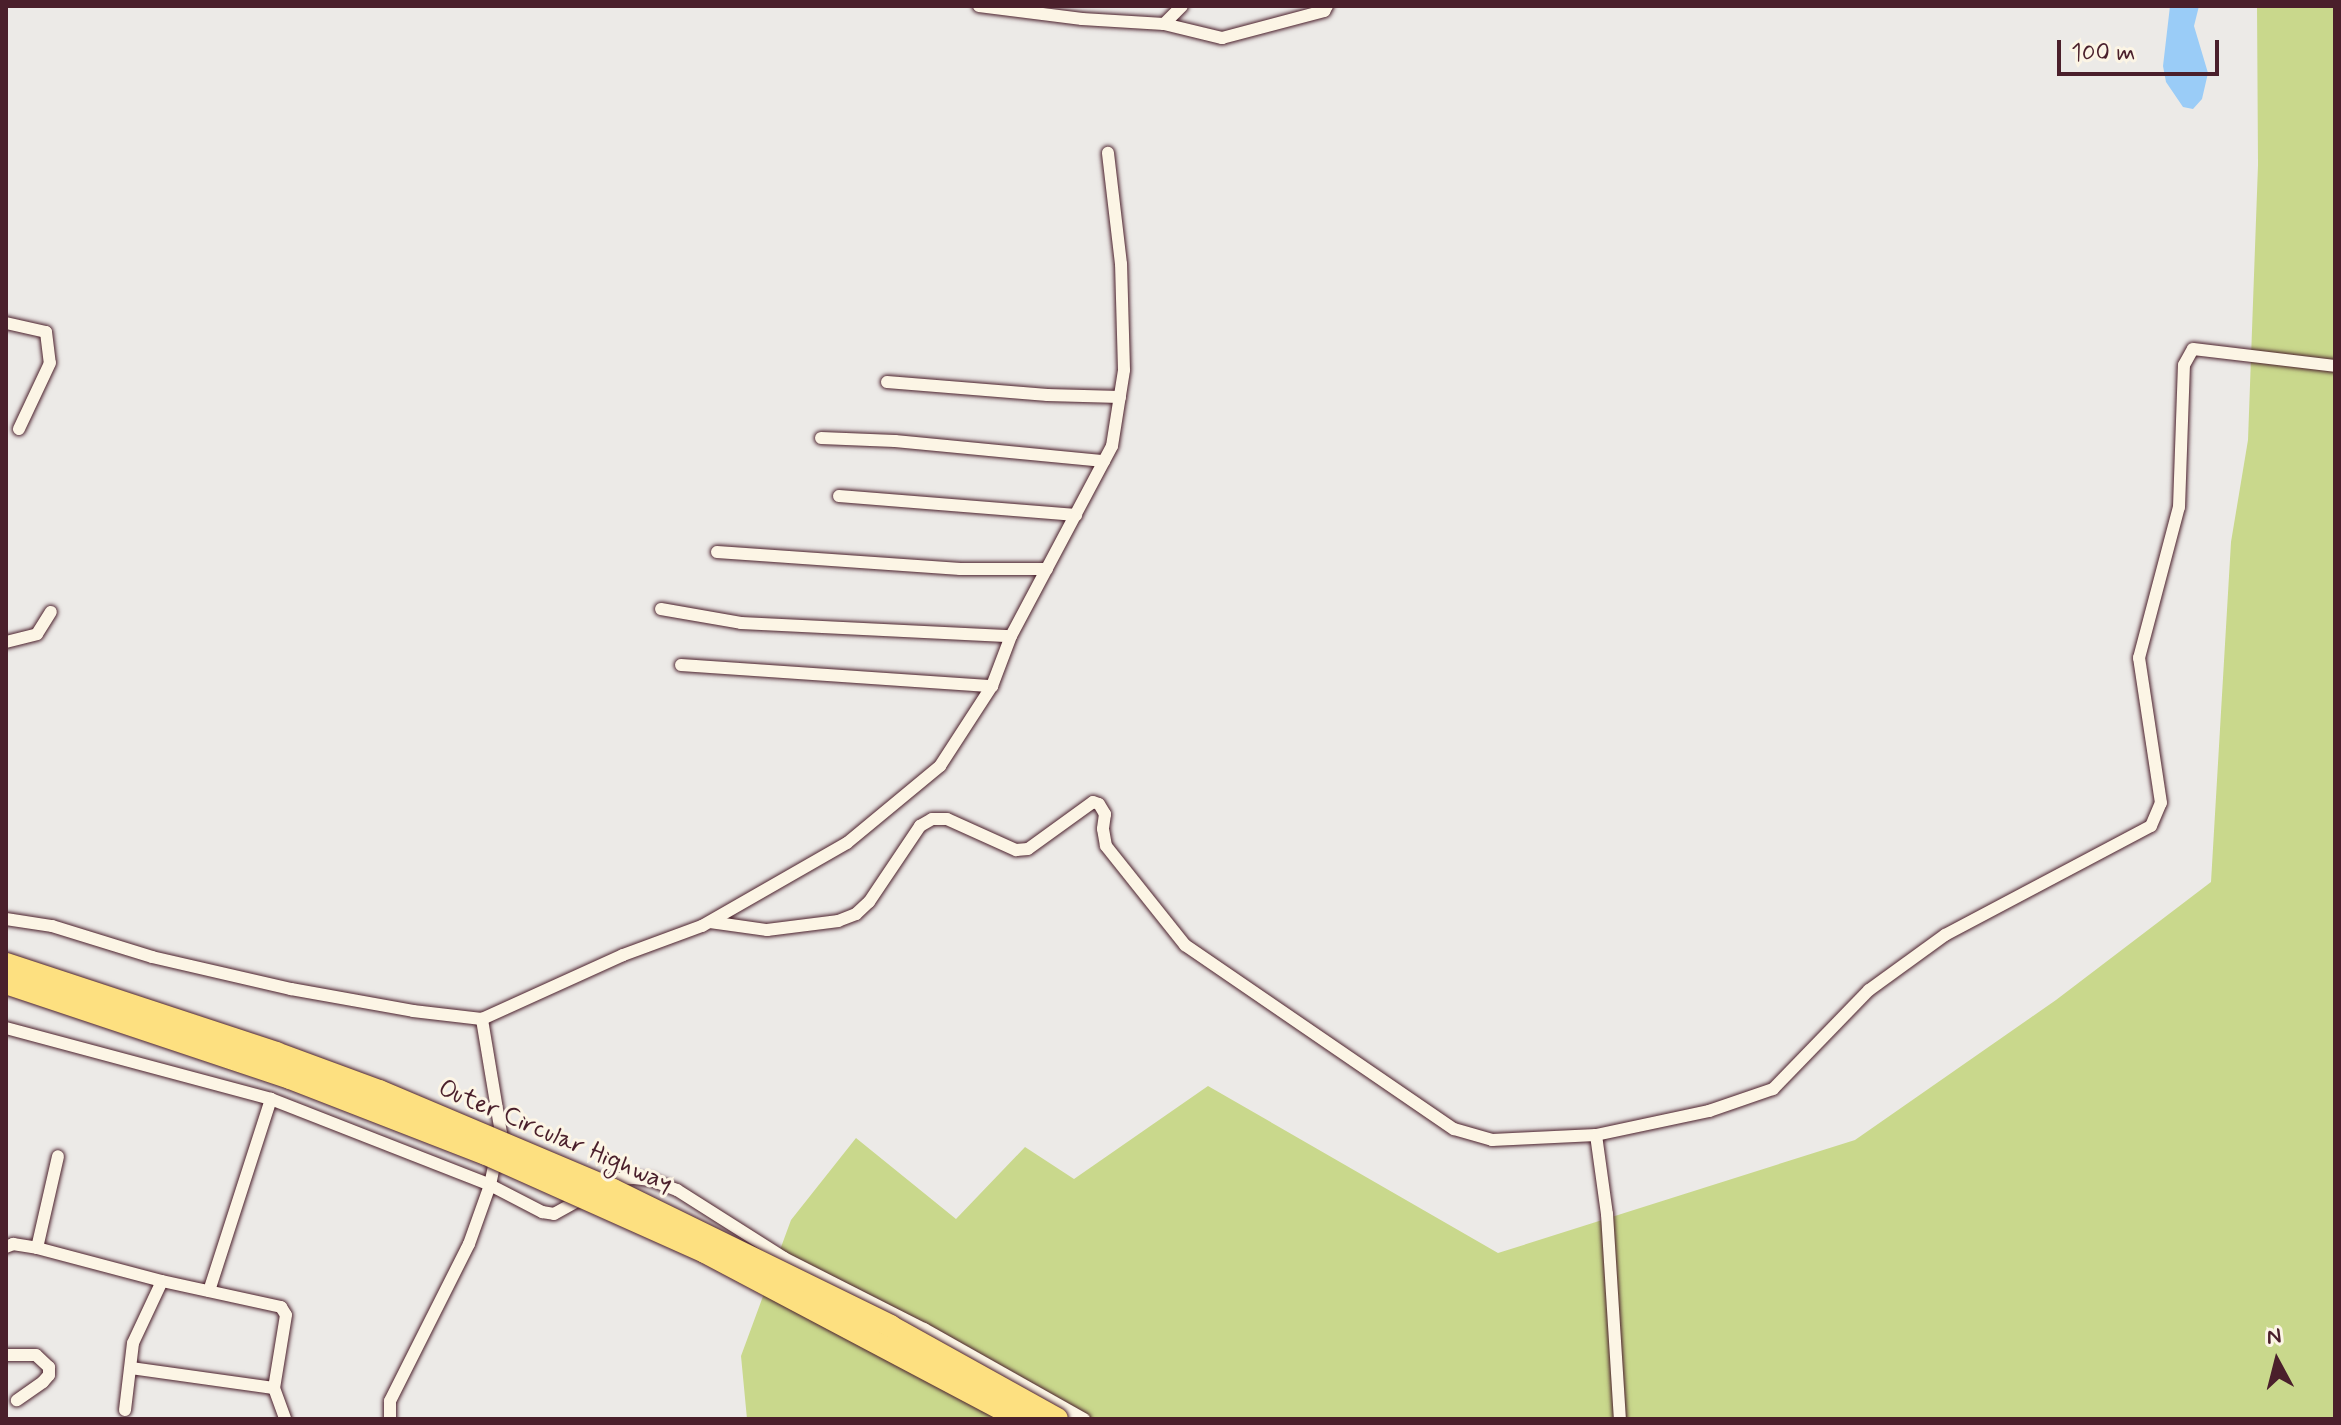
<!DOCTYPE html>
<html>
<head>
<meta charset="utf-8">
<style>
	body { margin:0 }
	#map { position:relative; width:2341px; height:1425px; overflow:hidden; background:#eceae7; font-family:Mynerve,sans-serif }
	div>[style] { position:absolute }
	.green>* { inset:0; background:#c9d88c }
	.water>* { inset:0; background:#9accf7 }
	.roads { filter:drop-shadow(0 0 2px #4a1f2b) drop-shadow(0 0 2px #4a1f2b) }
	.street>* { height:12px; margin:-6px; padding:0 6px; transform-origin:6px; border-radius:6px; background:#fcf5e5 }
	.bridges { filter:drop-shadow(0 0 2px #4a1f2b) drop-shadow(0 0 2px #4a1f2b) }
	.highway-bridge>* { height:22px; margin:-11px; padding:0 11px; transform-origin:11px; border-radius:11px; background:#fde080 }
	span { translate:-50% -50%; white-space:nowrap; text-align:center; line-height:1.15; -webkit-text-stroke:6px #fcf5e5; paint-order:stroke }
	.street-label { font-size:26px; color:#4a1f2b }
	.frame { position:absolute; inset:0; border:8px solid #4a1f2b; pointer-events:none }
	.north { position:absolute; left:2237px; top:1321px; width:80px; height:80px; -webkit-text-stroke:6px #fcf5e5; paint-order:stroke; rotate:353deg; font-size:22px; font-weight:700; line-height:32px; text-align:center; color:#4a1f2b }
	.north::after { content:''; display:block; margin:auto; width:28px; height:36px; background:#4a1f2b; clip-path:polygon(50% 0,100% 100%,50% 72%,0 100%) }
	.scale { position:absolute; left:2057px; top:40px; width:162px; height:36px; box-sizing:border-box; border:4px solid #4a1f2b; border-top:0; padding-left:10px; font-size:24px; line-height:28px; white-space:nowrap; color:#4a1f2b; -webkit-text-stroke:6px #fcf5e5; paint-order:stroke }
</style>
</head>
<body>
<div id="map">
	<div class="green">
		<i style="clip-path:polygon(2257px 6px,2335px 6px,2335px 1419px,747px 1419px,741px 1356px,791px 1220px,856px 1138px,956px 1219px,1025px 1147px,1074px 1179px,1208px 1086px,1498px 1253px,1855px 1140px,2056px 1000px,2211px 882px,2231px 542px,2248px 440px,2258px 165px)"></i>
	</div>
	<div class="water">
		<i style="clip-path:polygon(2170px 6px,2199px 6px,2194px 26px,2208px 73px,2202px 99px,2193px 109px,2183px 107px,2166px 82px,2163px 66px)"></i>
	</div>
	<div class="roads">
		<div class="street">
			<i style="left:979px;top:6px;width:104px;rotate:7.2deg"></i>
			<i style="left:1082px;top:19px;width:82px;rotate:3.5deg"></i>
			<i style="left:1164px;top:24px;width:60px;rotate:13.6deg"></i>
			<i style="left:1222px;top:38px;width:106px;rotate:-14.8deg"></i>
			<i style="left:1324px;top:11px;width:6px;rotate:-59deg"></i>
			<i style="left:1164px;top:24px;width:25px;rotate:-45deg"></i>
			<i style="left:6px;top:323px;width:41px;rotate:12.7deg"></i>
			<i style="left:46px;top:332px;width:31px;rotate:83deg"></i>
			<i style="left:50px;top:363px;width:73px;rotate:115.2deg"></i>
			<i style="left:887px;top:382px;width:161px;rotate:4.6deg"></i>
			<i style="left:1047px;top:395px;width:73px;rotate:1.6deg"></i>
			<i style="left:821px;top:438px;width:74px;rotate:2.3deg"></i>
			<i style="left:895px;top:441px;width:210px;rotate:5.5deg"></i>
			<i style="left:839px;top:496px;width:238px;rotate:4.6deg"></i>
			<i style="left:717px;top:552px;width:244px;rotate:4deg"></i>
			<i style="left:960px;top:569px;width:87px"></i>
			<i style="left:661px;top:609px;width:81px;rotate:9.9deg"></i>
			<i style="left:741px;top:623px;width:270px;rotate:2.8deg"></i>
			<i style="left:6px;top:642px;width:32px;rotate:-14deg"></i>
			<i style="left:37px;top:634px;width:26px;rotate:-58deg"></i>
			<i style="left:681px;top:665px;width:312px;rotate:3.9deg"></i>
			<i style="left:6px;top:919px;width:47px;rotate:8.7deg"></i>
			<i style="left:52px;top:926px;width:105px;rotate:17.2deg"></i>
			<i style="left:152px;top:957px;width:143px;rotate:13deg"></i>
			<i style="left:291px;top:989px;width:124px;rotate:10.2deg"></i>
			<i style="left:413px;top:1011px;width:69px;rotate:6.6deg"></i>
			<i style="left:482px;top:1019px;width:155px;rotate:-24.4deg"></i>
			<i style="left:623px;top:955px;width:84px;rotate:-20.2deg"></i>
			<i style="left:702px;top:926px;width:167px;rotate:-29.8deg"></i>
			<i style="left:847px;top:843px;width:121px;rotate:-39.6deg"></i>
			<i style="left:940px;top:766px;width:95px;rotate:-57deg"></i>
			<i style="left:992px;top:686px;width:53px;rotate:-69.2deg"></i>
			<i style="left:1011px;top:636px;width:215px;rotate:-62deg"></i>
			<i style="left:1112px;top:446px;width:77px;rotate:-81deg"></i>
			<i style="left:1124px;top:370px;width:106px;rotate:-91.6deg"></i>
			<i style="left:1121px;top:264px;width:112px;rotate:-96.7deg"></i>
			<i style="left:710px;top:922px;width:58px;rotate:8deg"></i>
			<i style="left:767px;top:930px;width:72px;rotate:-7.2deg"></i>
			<i style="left:838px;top:921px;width:19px;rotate:-21deg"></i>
			<i style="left:856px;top:914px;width:18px;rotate:-43deg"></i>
			<i style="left:869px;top:902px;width:92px;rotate:-56.1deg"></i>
			<i style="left:920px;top:826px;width:14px;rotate:-30deg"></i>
			<i style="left:932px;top:819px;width:15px"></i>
			<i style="left:947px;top:819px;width:76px;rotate:24.2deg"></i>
			<i style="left:1016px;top:850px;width:12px;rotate:-5deg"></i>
			<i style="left:1028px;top:849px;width:80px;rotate:-35.9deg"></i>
			<i style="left:1093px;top:802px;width:6px;rotate:18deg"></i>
			<i style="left:1099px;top:804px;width:12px;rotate:59deg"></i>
			<i style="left:1105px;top:814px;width:15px;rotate:98deg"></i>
			<i style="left:1103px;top:829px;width:17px;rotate:80deg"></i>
			<i style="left:1106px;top:846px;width:127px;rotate:51.4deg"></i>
			<i style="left:1185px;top:945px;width:326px;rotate:34.4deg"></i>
			<i style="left:1454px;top:1129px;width:40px;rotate:16deg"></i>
			<i style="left:1492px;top:1140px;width:104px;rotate:-2.8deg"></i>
			<i style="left:1596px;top:1135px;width:116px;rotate:-12deg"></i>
			<i style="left:1709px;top:1111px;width:68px;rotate:-19deg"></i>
			<i style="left:1773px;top:1089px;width:138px;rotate:-45.9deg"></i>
			<i style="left:1869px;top:990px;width:94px;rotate:-35.9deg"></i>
			<i style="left:1945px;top:935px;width:233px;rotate:-27.9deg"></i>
			<i style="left:2151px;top:826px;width:25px;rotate:-67deg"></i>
			<i style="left:2161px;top:803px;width:147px;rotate:-98.6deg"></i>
			<i style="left:2139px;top:658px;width:156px;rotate:-75.2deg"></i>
			<i style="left:2179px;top:507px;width:142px;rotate:-88deg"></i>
			<i style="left:2184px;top:365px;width:18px;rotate:-61deg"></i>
			<i style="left:2193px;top:349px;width:143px;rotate:6.8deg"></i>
			<i style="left:6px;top:1028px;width:274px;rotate:15deg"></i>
			<i style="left:271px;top:1099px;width:235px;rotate:21.4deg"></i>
			<i style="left:490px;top:1185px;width:59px;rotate:27.4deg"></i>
			<i style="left:542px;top:1212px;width:12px;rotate:9deg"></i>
			<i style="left:554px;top:1214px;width:37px;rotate:-29deg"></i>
			<i style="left:1596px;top:1135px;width:80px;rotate:82.1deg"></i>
			<i style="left:1607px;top:1214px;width:205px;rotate:86.4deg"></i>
			<i style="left:602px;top:1187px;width:17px;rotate:-28deg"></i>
			<i style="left:617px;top:1179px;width:17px;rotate:-3deg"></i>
			<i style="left:634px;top:1178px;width:17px;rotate:7deg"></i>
			<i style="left:651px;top:1180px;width:28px;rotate:21deg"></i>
			<i style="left:677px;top:1190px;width:127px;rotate:32.4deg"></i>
			<i style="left:784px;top:1258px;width:157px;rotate:26.9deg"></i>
			<i style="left:924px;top:1329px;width:184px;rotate:29.4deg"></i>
			<i style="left:6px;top:1247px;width:8px;rotate:-23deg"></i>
			<i style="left:13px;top:1244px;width:24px;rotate:9deg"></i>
			<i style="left:37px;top:1248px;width:129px;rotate:14.8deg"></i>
			<i style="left:162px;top:1281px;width:122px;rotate:12.3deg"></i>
			<i style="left:281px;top:1307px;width:9px;rotate:58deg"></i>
			<i style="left:286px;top:1315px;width:74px;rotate:99.3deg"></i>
			<i style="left:37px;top:1248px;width:94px;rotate:-77.1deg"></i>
			<i style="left:209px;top:1291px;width:202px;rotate:-72.1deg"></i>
			<i style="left:6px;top:1355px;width:30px"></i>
			<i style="left:36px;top:1355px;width:18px;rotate:43deg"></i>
			<i style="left:49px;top:1367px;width:8px;rotate:90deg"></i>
			<i style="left:49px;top:1375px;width:9px;rotate:131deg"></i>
			<i style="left:43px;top:1382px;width:32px;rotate:145deg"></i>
			<i style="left:131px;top:1368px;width:144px;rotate:8deg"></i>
			<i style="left:274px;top:1388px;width:33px;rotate:70deg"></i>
			<i style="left:125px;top:1410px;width:67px;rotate:-83.2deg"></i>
			<i style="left:133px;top:1343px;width:68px;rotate:-64.9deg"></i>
			<i style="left:390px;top:1419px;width:18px;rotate:-90deg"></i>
			<i style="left:390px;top:1401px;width:176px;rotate:-63.3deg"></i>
			<i style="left:469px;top:1244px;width:63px;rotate:-70.4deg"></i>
			<i style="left:490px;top:1185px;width:53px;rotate:-78.1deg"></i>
			<i style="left:501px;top:1133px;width:116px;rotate:-99.5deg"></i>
		</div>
	</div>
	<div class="bridges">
		<div class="highway-bridge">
			<i style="left:6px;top:964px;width:284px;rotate:18.2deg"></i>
			<i style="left:276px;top:1053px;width:110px;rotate:20.3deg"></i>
			<i style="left:379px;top:1091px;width:254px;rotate:22.9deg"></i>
			<i style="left:613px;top:1190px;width:309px;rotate:26.1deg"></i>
			<i style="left:890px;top:1326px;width:191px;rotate:29.1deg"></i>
			<i style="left:6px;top:983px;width:299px;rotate:18.5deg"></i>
			<i style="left:290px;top:1078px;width:210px;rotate:21.2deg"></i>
			<i style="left:486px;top:1154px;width:240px;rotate:24.1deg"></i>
			<i style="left:705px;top:1252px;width:357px;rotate:27.9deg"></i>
		</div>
	</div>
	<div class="street-label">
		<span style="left:555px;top:1137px;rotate:23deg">Outer Circular Highway</span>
	</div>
	<div class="frame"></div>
	<div class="north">N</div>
	<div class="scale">100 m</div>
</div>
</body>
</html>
